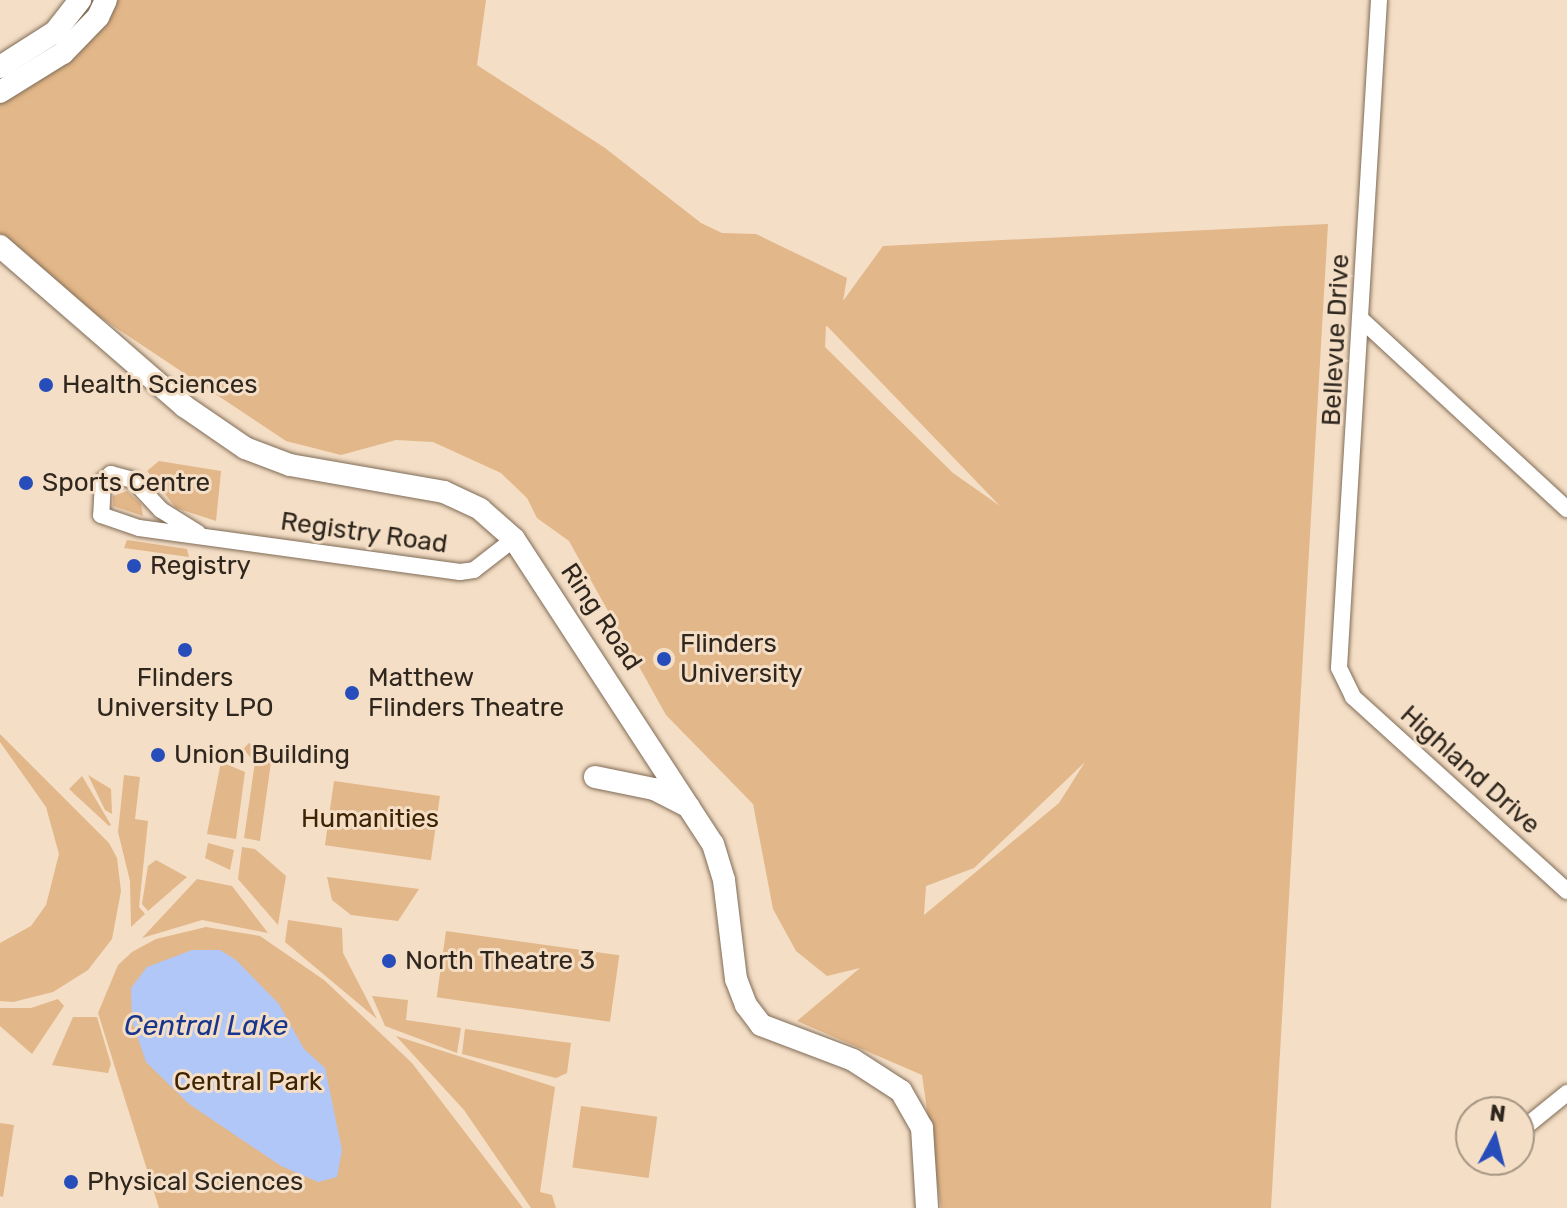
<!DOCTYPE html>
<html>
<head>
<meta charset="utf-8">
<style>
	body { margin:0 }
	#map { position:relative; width:1567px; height:1208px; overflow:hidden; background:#f4dec6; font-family:Rubik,sans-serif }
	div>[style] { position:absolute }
	.green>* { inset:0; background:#e2b789; transform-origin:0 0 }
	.water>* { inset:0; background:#b1c7f7 }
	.roads { filter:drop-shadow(0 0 2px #806c57) drop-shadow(0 0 2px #806c57) }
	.street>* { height:16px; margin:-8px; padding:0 8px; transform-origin:8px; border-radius:8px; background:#fff }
	.secondary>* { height:22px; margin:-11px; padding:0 11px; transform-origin:11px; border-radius:11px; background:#fff }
	.dots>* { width:22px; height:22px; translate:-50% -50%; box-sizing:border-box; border:4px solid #f4dec6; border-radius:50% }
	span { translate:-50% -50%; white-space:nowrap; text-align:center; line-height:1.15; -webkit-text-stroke:6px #f4dec6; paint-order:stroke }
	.street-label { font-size:26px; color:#2f271e }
	.poi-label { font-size:26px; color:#2f271e }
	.left { translate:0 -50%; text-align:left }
	.park-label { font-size:26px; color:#3d2302 }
	.water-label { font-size:28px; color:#18368e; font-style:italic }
	.north { position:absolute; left:1455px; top:1096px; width:80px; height:80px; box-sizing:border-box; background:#f4dec6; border:2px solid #a59583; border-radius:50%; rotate:7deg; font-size:22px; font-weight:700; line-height:32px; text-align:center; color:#2f271e }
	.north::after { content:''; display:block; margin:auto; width:28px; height:36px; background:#274dbb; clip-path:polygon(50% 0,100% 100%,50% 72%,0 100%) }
</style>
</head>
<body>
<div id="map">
	<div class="green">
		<i style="clip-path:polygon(evenodd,106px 0,486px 0,477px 65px,605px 148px,701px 223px,722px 233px,756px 234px,847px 278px,843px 301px,883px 246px,1328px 224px,1271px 1208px,941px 1208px,922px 1075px,797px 1021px,860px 968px,827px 976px,796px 951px,773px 909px,753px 804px,666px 715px,569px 541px,537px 518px,527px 498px,501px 473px,433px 442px,396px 440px,341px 455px,286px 441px,20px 264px,0 242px,0 92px,106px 0,826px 326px,827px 326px,1000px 506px,953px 473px,825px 347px,826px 326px,106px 0,1085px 762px,1059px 803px,924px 915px,926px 886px,974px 868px,1085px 762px)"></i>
		<i style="clip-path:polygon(159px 461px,221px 471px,216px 521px,176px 508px,147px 471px)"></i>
		<i style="clip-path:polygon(127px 491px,141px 504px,143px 516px,113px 506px,113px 496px)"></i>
		<i style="clip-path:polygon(127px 540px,187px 549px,189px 557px,124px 548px)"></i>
		<i style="clip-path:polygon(0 734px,109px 843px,117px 858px,121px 891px,112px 939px,88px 970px,53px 992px,13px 1002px,0 1001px,0 943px,31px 926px,46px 905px,59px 854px,46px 807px,0 742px)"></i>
		<i style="clip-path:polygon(249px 743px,270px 754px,262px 744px,272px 755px,260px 841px,244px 838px,255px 762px,243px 749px)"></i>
		<i style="clip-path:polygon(221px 762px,245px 772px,236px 839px,207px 834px)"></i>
		<i style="clip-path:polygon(88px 775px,111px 789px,112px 814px,105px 810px)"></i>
		<i style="clip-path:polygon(124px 775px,140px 777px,135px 819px,148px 821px,139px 907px,145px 914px,131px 927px,130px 881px,118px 832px)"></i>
		<i style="clip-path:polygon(82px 776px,111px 825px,109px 826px,69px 789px)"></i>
		<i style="left:334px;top:781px;width:107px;height:65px;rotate:8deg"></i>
		<i style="clip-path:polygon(208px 843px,234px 850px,230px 870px,205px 858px)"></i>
		<i style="clip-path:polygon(242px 847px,255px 849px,286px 876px,278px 925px,238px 879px)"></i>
		<i style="clip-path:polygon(156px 860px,187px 877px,148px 911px,142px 904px,148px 866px)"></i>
		<i style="clip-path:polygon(327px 877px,419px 889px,398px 921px,351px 915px,332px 900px)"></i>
		<i style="clip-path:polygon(197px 879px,232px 886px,268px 933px,202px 920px,142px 938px)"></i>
		<i style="clip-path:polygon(288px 920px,342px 928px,343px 953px,377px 1019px,285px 942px)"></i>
		<i style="clip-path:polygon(206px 927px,260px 936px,324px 980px,412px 1063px,523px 1208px,159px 1208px,98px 1013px,118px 965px,132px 952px,156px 939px)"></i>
		<i style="left:446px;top:931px;width:175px;height:67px;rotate:8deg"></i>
		<i style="clip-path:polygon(372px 996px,408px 1000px,406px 1020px,461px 1028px,457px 1053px,385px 1026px)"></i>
		<i style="clip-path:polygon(58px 999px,64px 1006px,32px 1054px,0 1026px,0 1008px,31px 1008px)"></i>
		<i style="clip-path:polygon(73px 1017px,97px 1017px,111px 1064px,108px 1073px,52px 1065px)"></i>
		<i style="clip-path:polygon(465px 1029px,571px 1043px,567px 1073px,556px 1078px,462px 1054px)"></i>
		<i style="clip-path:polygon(396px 1036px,555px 1087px,540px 1192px,552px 1195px,556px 1208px,531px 1208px,464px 1110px)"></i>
		<i style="left:581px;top:1106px;width:77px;height:62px;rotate:8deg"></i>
		<i style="clip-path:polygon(0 1123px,14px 1125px,3px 1197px,0 1196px)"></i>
	</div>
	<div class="water">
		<i style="clip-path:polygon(192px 950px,220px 950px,236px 960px,279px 1004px,304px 1049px,325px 1068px,342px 1150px,337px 1177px,318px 1182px,281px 1166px,189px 1104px,146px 1062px,132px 1021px,131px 988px,147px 967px)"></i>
	</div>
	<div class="roads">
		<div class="street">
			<i style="left:1379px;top:0;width:669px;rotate:93.43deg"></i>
			<i style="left:1339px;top:668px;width:32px;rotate:64deg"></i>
			<i style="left:1353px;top:697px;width:289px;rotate:42.2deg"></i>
			<i style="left:1362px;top:320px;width:279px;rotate:42.7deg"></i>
			<i style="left:198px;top:533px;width:44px;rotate:-148.1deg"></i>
			<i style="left:161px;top:510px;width:41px;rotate:-133deg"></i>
			<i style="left:133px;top:480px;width:23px;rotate:-165deg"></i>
			<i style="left:111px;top:474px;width:11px;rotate:139deg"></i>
			<i style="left:103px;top:481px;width:34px;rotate:93deg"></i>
			<i style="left:101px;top:515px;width:40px;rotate:18.9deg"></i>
			<i style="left:139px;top:528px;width:324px;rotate:7.8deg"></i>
			<i style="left:460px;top:572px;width:14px;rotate:-8deg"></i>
			<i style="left:474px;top:570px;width:51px;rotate:-37.8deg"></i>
			<i style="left:1519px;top:1132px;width:62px;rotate:-39.1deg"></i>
		</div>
		<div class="secondary">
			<i style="left:0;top:67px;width:65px;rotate:-32.5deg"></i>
			<i style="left:55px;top:32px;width:41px;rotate:-52deg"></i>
			<i style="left:0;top:92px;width:74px;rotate:-31.8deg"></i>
			<i style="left:63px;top:53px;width:50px;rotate:-45.8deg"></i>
			<i style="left:98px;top:17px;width:19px;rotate:-65deg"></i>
			<i style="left:0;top:246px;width:244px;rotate:41deg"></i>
			<i style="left:184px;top:406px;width:74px;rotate:34.5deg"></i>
			<i style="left:245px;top:448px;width:48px;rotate:20.7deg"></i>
			<i style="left:290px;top:465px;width:156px;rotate:9.9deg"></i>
			<i style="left:444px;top:492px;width:40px;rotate:25deg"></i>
			<i style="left:480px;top:509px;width:45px;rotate:41.4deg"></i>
			<i style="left:514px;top:539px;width:364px;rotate:56.9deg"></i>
			<i style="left:713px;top:844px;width:38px;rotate:73deg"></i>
			<i style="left:724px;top:880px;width:100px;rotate:83.1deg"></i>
			<i style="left:736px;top:979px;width:28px;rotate:69deg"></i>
			<i style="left:746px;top:1005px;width:25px;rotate:53deg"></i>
			<i style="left:761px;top:1025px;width:98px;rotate:20.8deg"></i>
			<i style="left:853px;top:1060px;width:57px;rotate:32.9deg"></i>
			<i style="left:901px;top:1091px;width:43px;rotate:60.4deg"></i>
			<i style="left:922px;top:1128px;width:80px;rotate:86.4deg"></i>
			<i style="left:595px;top:777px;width:60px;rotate:11.5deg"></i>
			<i style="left:654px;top:789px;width:39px;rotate:27deg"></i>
		</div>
	</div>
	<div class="dots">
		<i style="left:46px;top:385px;background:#274dbb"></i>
		<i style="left:26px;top:483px;background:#274dbb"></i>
		<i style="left:134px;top:566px;background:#274dbb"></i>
		<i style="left:185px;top:650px;background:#274dbb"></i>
		<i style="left:664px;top:659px;background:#274dbb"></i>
		<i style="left:352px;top:693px;background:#274dbb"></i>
		<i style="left:158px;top:755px;background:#274dbb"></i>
		<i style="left:389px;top:961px;background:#274dbb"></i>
		<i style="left:71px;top:1182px;background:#274dbb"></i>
	</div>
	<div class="street-label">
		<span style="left:1336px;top:340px;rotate:-87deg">Bellevue Drive</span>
		<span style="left:364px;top:533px;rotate:8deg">Registry Road</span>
		<span style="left:601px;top:617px;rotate:56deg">Ring Road</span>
		<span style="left:1470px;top:770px;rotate:42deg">Highland Drive</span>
	</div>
	<div class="poi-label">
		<span class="left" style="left:62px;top:385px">Health Sciences</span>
		<span class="left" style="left:42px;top:483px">Sports Centre</span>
		<span class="left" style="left:150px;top:566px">Registry</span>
		<span class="left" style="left:680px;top:659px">Flinders<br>University</span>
		<span style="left:185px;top:693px">Flinders<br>University LPO</span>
		<span class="left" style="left:368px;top:693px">Matthew<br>Flinders Theatre</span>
		<span class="left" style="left:174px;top:755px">Union Building</span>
		<span class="left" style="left:405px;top:961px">North Theatre 3</span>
		<span class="left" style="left:87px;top:1182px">Physical Sciences</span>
	</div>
	<div class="park-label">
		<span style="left:370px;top:819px">Humanities</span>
		<span style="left:248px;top:1082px">Central Park</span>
	</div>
	<div class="water-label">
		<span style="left:206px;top:1026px">Central Lake</span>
	</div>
	<div class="north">N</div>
</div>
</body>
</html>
